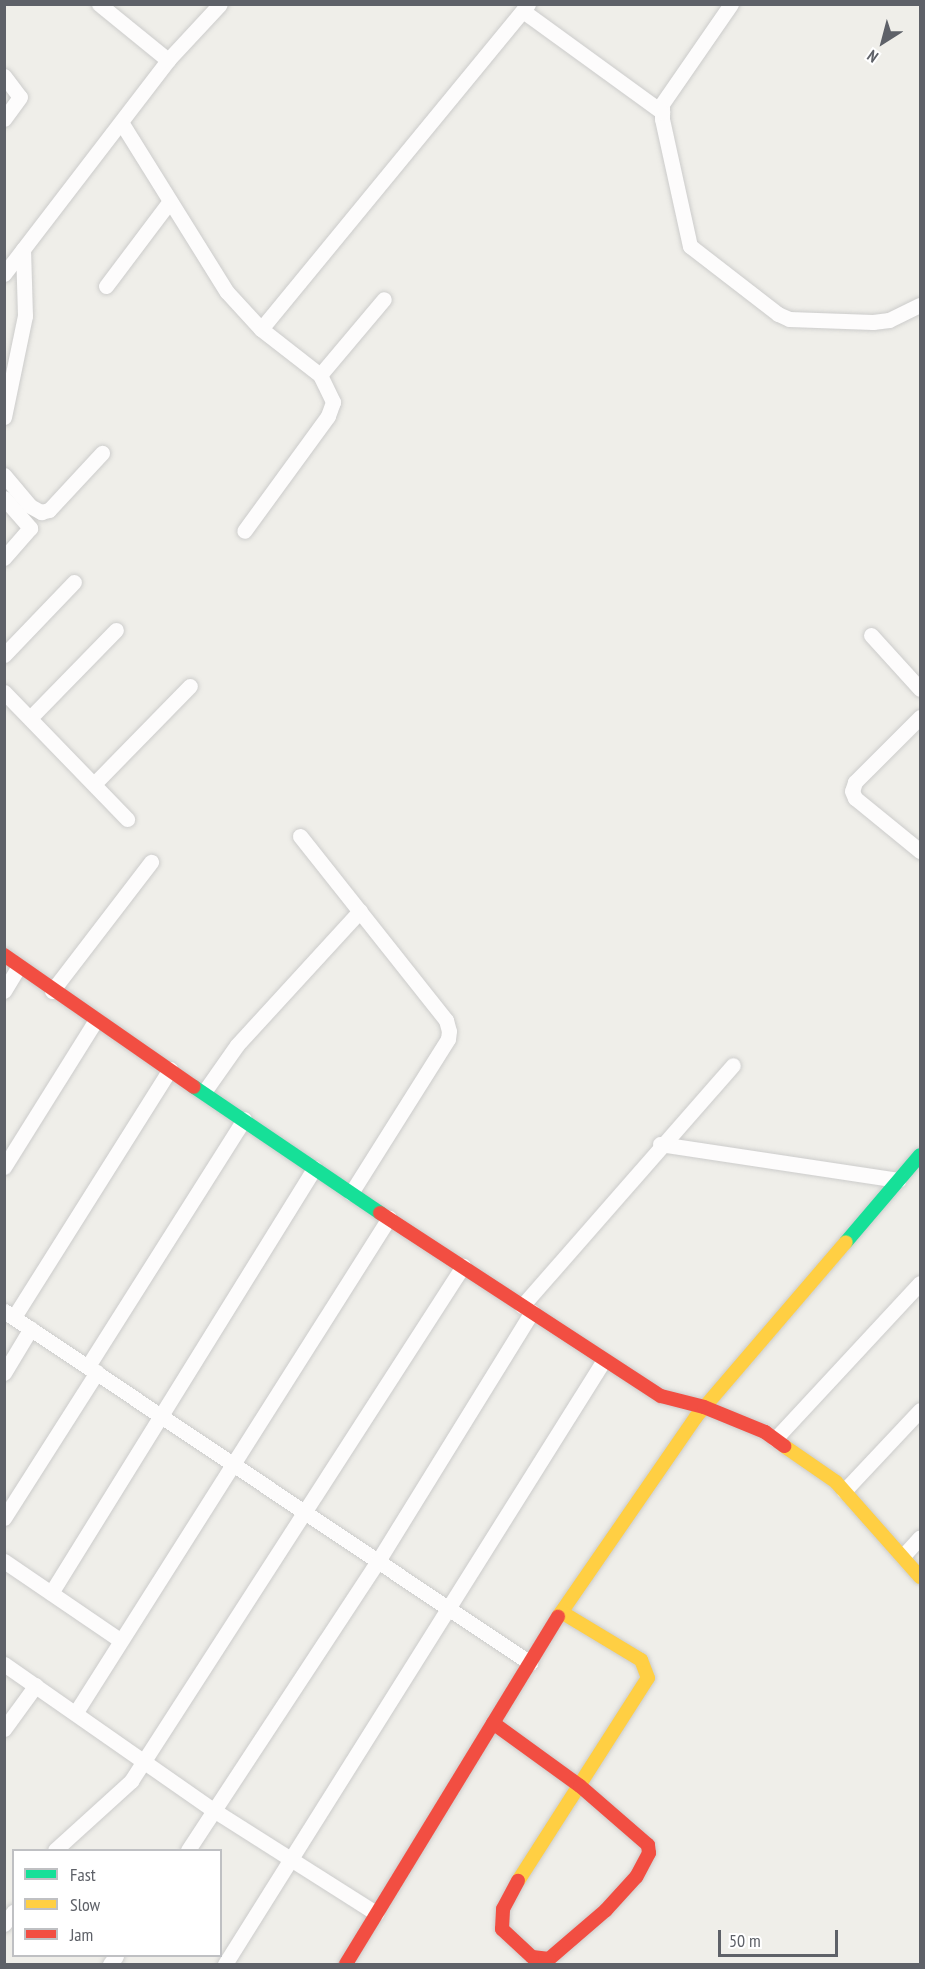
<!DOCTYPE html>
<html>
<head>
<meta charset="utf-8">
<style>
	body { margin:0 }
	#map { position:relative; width:925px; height:1969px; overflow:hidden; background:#efeee9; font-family:"PT Sans Narrow",sans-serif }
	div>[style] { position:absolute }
	.roads { filter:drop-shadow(0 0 2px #cccccb) drop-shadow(0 0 2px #cccccb) }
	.street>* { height:15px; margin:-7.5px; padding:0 7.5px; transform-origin:7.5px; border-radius:7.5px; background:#fdfcfc }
	.fast>* { height:14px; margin:-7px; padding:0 7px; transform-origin:7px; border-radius:7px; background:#16e098 }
	.slow>* { height:14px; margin:-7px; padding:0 7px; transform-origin:7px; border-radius:7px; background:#ffcf43 }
	.jam>* { height:14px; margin:-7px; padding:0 7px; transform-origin:7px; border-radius:7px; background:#f24e42 }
	span { translate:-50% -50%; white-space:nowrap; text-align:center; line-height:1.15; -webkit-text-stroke:4.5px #fff; paint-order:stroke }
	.frame { position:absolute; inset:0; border:6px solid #5e6168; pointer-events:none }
	.legend { position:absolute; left:12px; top:1849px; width:210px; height:108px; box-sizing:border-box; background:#fff; border:2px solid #bfc0c3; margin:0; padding:8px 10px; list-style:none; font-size:18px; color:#5e6168 }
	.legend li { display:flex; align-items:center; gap:12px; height:30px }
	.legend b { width:30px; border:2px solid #bfc0c3 }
	.north { position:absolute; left:853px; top:12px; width:60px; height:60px; -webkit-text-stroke:4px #fff; paint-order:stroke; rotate:216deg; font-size:16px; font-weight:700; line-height:24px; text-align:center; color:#5e6168 }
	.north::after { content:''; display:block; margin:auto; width:21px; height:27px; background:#5e6168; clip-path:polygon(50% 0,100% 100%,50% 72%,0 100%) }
	.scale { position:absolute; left:718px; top:1930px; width:120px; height:27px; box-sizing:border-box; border:3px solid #5e6168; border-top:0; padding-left:8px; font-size:18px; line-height:21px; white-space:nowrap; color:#5e6168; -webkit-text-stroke:4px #fff; paint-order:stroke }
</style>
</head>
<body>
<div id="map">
	<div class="roads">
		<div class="street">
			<i style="left:99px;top:4px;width:89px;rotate:39.1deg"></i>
			<i style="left:731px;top:4px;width:121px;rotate:124.6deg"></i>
			<i style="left:662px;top:104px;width:15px;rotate:90deg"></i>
			<i style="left:662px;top:119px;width:130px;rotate:77.6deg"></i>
			<i style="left:690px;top:246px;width:111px;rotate:37.7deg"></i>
			<i style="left:778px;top:314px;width:12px;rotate:24deg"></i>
			<i style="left:789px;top:319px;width:84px;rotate:2deg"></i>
			<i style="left:873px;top:322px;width:16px;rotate:-7deg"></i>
			<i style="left:889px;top:320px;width:34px;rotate:-26deg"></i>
			<i style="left:523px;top:11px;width:172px;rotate:36deg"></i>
			<i style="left:4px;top:76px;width:26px;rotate:53deg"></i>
			<i style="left:20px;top:97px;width:27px;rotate:126deg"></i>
			<i style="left:121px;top:122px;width:200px;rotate:58.1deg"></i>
			<i style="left:227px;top:292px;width:50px;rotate:47.4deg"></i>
			<i style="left:261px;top:329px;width:75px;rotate:37.9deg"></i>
			<i style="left:320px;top:375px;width:30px;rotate:64deg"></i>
			<i style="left:333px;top:402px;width:15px;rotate:110deg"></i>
			<i style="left:328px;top:416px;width:142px;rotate:126.1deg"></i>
			<i style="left:4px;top:274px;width:270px;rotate:-52.5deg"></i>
			<i style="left:168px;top:60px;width:76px;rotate:-47.1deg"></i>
			<i style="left:106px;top:286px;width:106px;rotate:-53deg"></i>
			<i style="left:261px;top:329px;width:421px;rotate:-50.6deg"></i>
			<i style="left:320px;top:375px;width:99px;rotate:-49.9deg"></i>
			<i style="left:4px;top:417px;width:103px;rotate:-78.3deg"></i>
			<i style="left:25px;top:316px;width:67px;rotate:-91.7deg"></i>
			<i style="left:4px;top:475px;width:40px;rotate:50deg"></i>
			<i style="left:30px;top:506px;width:13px;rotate:29deg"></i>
			<i style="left:41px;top:512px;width:8px;rotate:-14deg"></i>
			<i style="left:49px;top:510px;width:78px;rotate:-47.1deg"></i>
			<i style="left:4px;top:498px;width:40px;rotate:49deg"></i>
			<i style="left:30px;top:528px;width:40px;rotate:131deg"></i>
			<i style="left:871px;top:635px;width:73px;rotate:47.8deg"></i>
			<i style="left:4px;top:655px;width:101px;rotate:-46.2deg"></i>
			<i style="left:4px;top:692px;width:177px;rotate:45.9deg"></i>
			<i style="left:920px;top:717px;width:92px;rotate:135deg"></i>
			<i style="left:855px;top:782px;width:9px;rotate:108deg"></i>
			<i style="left:852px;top:791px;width:8px;rotate:67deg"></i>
			<i style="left:855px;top:798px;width:84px;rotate:39.2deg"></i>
			<i style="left:30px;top:718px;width:123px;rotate:-45.7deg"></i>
			<i style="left:94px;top:784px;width:137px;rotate:-45.6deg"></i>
			<i style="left:300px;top:836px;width:235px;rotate:51.6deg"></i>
			<i style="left:446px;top:1020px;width:11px;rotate:75deg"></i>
			<i style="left:449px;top:1031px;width:8px;rotate:97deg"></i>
			<i style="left:448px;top:1039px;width:182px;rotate:122.2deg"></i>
			<i style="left:4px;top:991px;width:27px;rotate:-59deg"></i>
			<i style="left:52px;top:991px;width:163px;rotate:-52.5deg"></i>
			<i style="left:204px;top:1092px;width:57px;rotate:-54.9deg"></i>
			<i style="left:237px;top:1045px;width:182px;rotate:-47.5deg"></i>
			<i style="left:660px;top:1144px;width:241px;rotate:8.6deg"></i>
			<i style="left:4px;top:1167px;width:173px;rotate:-58deg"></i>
			<i style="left:522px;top:1306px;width:320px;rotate:-48.8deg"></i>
			<i style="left:4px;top:1311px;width:633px;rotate:33.79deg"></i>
			<i style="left:14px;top:1317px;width:293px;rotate:-57.8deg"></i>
			<i style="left:88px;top:1366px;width:292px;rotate:-57.7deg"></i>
			<i style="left:4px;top:1373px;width:52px;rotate:-59deg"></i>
			<i style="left:775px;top:1439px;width:213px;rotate:-47.1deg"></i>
			<i style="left:844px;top:1491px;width:111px;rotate:-46.8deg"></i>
			<i style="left:4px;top:1518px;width:173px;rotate:-57.5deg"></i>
			<i style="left:903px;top:1556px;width:25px;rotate:-48deg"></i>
			<i style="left:4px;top:1561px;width:140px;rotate:34.3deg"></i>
			<i style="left:51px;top:1593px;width:500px;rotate:-58.2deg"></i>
			<i style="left:4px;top:1664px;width:257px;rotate:34.9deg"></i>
			<i style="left:215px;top:1811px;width:191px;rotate:32.4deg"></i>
			<i style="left:76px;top:1712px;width:585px;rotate:-57.64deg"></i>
			<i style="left:4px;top:1729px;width:54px;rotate:-54deg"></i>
			<i style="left:55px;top:1850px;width:103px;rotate:-42.2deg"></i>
			<i style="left:131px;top:1781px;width:613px;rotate:-57.19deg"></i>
			<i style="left:188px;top:1850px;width:346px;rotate:-56.7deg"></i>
			<i style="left:378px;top:1561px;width:293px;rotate:-58.3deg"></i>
			<i style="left:4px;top:1924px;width:16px;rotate:-52deg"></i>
			<i style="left:110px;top:1964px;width:10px;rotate:-53deg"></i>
			<i style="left:225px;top:1964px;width:713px;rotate:-57.89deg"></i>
		</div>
		<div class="fast">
			<i style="left:194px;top:1087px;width:225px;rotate:34.1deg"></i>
			<i style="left:846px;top:1242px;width:114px;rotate:-49.6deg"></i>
		</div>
		<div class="slow">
			<i style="left:784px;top:1446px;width:63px;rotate:34.7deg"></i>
			<i style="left:836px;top:1482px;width:127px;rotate:48.5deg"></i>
			<i style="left:558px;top:1617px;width:243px;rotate:-55.4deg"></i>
			<i style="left:696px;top:1417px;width:230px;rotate:-49.4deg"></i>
			<i style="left:518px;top:1881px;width:241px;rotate:-57.4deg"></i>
			<i style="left:648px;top:1678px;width:19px;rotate:-111deg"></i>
			<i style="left:641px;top:1660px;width:93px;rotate:-149deg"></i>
		</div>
		<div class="jam">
			<i style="left:4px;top:955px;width:231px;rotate:34.8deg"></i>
			<i style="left:380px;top:1213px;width:335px;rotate:33.1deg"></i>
			<i style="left:661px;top:1396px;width:44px;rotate:14.3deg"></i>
			<i style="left:704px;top:1407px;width:66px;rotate:22.3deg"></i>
			<i style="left:765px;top:1432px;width:24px;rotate:36deg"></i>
			<i style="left:493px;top:1723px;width:107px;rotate:35.9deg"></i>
			<i style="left:580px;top:1786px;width:90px;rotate:40.9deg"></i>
			<i style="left:648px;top:1845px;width:8px;rotate:83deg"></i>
			<i style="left:649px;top:1853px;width:27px;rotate:118deg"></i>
			<i style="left:636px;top:1877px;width:45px;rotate:132.3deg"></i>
			<i style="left:606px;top:1910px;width:75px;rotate:139.3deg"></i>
			<i style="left:549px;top:1959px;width:17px;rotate:-173deg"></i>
			<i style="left:532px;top:1957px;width:41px;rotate:-137deg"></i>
			<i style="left:502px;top:1929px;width:20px;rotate:-87deg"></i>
			<i style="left:503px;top:1909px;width:32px;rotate:-62deg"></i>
			<i style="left:346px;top:1964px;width:407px;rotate:-58.6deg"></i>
		</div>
	</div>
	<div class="frame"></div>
	<ul class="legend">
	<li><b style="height:8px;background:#16e098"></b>Fast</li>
	<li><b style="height:8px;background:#ffcf43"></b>Slow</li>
	<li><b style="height:8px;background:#f24e42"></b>Jam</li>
	</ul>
	<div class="north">N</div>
	<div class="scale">50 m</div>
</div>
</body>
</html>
